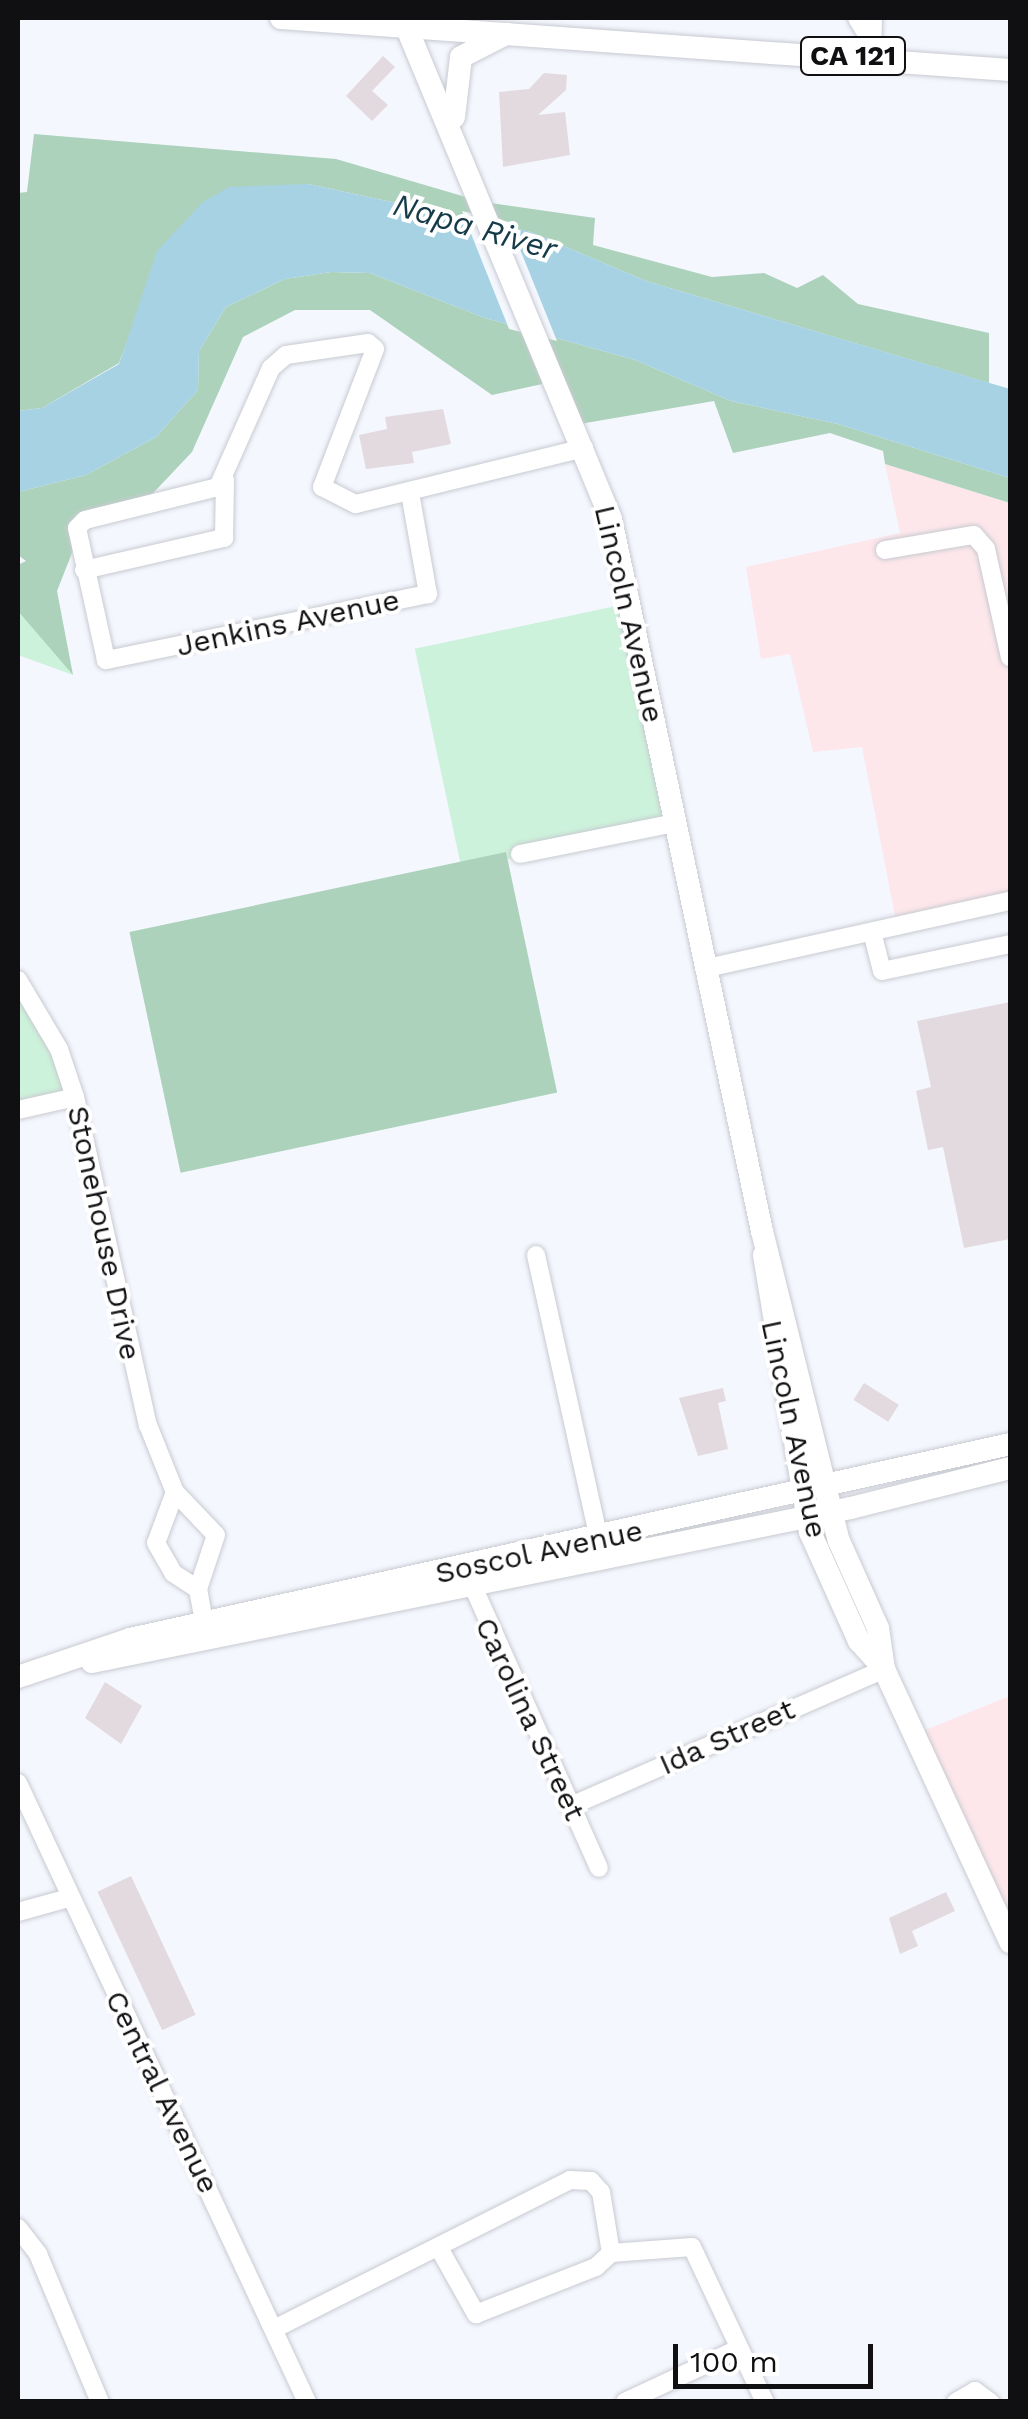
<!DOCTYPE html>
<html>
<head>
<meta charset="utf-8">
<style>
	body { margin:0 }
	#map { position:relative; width:1028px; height:2419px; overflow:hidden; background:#f5f7fe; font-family:"Work Sans",sans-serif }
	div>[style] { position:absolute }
	.industrial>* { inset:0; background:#fde7eb }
	.green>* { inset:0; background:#cdf2db; transform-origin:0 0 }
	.forest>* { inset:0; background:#acd2bb; transform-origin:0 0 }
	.water>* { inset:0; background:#a7d2e4 }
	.pier>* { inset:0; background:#f5f7fe }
	.building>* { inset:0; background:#e2dade; transform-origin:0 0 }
	.roads { filter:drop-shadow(0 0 2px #c8cad1) drop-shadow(0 0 2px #c8cad1) }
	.minor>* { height:18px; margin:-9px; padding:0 9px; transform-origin:9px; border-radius:9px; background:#fff }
	.major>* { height:22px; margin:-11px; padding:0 11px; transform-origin:11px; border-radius:11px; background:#fff }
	span { translate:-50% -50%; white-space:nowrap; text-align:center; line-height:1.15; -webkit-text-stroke:8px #fff; paint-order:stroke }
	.shield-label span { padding:2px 8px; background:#fff; border:2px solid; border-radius:8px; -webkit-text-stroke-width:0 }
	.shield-label { font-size:28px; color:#101013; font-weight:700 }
	.street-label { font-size:30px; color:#101013 }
	.water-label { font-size:32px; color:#153b49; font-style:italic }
	.frame { position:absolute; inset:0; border:20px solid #101013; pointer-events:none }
	.scale { position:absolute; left:673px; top:2344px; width:200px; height:45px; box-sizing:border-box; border:5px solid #101013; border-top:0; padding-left:12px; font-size:30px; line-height:35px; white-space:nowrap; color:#101013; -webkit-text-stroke:8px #fff; paint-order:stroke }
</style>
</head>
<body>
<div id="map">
	<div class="industrial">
		<i style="clip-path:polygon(885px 464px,1010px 503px,1010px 901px,897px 926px,862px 747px,813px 752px,790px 654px,761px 659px,746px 567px,900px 533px)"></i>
		<i style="clip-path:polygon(1010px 1696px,1010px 1942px,915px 1734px)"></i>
	</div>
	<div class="green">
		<i style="left:630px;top:603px;width:225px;height:220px;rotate:78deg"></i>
		<i style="clip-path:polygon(18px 611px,30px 617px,73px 675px,18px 655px)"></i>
		<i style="clip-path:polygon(18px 980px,75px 1097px,18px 1110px)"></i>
	</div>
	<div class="forest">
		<i style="clip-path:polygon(34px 134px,336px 159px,483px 202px,595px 218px,593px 245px,712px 277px,764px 273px,797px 288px,823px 275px,858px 304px,989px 333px,989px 383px,646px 281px,531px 232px,308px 184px,143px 298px,119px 363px,42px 408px,18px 411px,18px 193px,27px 192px)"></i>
		<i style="clip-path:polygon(331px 272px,370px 273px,485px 318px,635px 360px,731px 401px,838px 424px,1010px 478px,1010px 503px,885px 464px,883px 451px,830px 433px,733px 453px,714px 401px,574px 425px,556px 381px,492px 395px,370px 310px,295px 310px,243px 337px,192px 452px,139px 508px,85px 520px,57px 591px,73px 675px,18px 611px,18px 565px,26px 561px,18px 555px,18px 492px,86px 475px,156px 437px,198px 390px,199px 351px,226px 307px,285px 279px)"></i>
		<i style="left:506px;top:852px;width:246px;height:385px;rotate:78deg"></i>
	</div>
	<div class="water">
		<i style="clip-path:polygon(308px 184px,531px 232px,646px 281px,1010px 389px,1010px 478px,838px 424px,731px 401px,635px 360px,485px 318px,370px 273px,331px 272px,285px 279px,226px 307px,199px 351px,198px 390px,156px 437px,86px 475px,18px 492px,18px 411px,42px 408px,119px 364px,157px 251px,203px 202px,229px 187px)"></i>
	</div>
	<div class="pier">
		<i style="clip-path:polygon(462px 211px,509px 222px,557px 341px,509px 329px)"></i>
	</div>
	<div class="building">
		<i style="clip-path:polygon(383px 56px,395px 67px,372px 91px,388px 105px,372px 121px,346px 96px)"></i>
		<i style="clip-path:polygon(544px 73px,567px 75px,566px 90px,538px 115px,565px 112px,570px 155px,503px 167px,499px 92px,529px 89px)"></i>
		<i style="clip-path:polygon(443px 409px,451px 444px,412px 452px,414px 463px,366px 469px,359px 435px,387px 429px,385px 417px)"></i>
		<i style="clip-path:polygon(1010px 1002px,1010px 1239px,964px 1248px,943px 1147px,928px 1150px,916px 1091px,931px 1087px,917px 1021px)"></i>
		<i style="left:864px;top:1383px;width:41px;height:20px;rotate:32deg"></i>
		<i style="clip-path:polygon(723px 1388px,726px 1401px,718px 1403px,728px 1449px,698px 1456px,679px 1398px)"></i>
		<i style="clip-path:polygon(105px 1682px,142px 1706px,121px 1744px,85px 1718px)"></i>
		<i style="left:131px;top:1876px;width:153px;height:37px;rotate:65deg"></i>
		<i style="clip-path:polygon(946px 1892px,955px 1911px,912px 1931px,918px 1946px,900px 1954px,889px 1918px)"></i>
	</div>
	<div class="roads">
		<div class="minor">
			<i style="left:857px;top:18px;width:29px;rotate:59deg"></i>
			<i style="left:872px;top:58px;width:40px;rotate:-88.6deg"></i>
			<i style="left:410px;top:493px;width:103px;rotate:79.9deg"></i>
			<i style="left:428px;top:594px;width:329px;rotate:168.4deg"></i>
			<i style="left:106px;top:660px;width:135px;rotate:-102.4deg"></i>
			<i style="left:77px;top:528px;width:11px;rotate:-45deg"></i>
			<i style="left:85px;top:520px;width:137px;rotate:-13.9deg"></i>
			<i style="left:218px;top:487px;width:130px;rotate:-66deg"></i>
			<i style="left:271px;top:368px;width:20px;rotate:-41deg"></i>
			<i style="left:286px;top:355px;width:83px;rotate:-8.3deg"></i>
			<i style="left:368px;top:343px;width:9px;rotate:41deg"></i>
			<i style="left:375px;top:349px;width:148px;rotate:111deg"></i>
			<i style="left:322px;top:487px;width:38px;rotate:27deg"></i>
			<i style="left:356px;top:504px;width:235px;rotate:-13.8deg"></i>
			<i style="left:885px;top:550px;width:90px;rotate:-9.6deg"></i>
			<i style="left:974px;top:535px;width:18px;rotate:49deg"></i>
			<i style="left:986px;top:549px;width:111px;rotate:77.5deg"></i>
			<i style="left:84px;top:570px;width:144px;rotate:-12.9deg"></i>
			<i style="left:224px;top:538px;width:58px;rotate:-89deg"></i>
			<i style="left:520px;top:854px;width:158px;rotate:-11.3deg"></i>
			<i style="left:872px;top:932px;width:40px;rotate:75.6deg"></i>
			<i style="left:882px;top:971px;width:131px;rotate:-11.9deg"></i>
			<i style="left:707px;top:968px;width:310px;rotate:-12.5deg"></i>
			<i style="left:18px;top:980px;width:80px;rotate:59.3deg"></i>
			<i style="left:59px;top:1049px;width:51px;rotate:71.6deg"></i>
			<i style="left:75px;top:1097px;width:336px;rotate:77.5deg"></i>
			<i style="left:148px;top:1425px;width:72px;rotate:68.1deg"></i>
			<i style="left:175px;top:1492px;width:59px;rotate:46.4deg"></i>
			<i style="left:216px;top:1535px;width:57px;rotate:108.4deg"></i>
			<i style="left:198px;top:1589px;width:44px;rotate:79.5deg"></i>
			<i style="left:18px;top:1110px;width:58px;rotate:-12.8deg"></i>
			<i style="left:536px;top:1255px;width:299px;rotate:77.5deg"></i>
			<i style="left:175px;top:1492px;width:54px;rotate:110.4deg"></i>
			<i style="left:156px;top:1543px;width:34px;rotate:60deg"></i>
			<i style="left:173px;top:1573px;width:30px;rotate:33deg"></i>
			<i style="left:467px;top:1573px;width:323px;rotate:65.9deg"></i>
			<i style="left:18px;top:1783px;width:683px;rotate:64.97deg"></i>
			<i style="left:571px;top:1806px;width:342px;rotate:-23.6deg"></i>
			<i style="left:18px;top:1912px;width:53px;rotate:-15.4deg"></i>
			<i style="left:18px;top:2228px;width:33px;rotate:52deg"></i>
			<i style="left:38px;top:2254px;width:160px;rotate:67.3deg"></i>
			<i style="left:439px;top:2248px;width:76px;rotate:60.7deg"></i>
			<i style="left:476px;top:2314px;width:129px;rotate:-21.4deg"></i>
			<i style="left:596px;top:2267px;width:21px;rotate:-43deg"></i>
			<i style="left:611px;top:2253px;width:81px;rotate:-4.2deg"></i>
			<i style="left:692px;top:2247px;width:171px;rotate:64.8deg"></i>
			<i style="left:274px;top:2329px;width:331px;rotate:-26.7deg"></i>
			<i style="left:570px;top:2180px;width:21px;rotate:3deg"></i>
			<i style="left:591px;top:2181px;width:15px;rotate:48deg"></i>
			<i style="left:601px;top:2192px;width:62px;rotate:80.7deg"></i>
			<i style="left:625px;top:2402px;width:125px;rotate:-25.1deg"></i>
			<i style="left:956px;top:2402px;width:22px;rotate:-30deg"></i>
			<i style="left:975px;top:2391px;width:19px;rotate:36deg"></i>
		</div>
		<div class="major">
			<i style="left:281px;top:18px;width:731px;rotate:4.08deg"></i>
			<i style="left:406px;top:26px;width:534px;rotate:67.42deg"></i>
			<i style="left:611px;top:519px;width:728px;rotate:78.03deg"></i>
			<i style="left:762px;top:1231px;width:319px;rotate:76.1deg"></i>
			<i style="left:839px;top:1541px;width:95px;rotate:65.9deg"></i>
			<i style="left:878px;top:1628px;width:41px;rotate:81.7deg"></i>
			<i style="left:454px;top:117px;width:60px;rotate:-83.3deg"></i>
			<i style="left:461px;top:57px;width:51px;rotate:-27.1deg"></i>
			<i style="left:764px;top:1255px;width:281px;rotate:80.6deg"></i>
			<i style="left:810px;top:1532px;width:120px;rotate:65.8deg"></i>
			<i style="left:859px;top:1641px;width:38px;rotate:48deg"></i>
			<i style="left:884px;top:1669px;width:301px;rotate:65.2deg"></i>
			<i style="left:92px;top:1662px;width:774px;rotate:-11.47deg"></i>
			<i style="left:851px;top:1508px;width:164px;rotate:-14.1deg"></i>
			<i style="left:18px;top:1677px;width:118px;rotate:-18.7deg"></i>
			<i style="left:130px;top:1639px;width:901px;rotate:-12.49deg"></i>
		</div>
	</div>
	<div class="shield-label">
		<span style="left:853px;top:56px">CA 121</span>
	</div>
	<div class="street-label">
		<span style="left:629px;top:614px;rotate:77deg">Lincoln Avenue</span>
		<span style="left:288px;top:623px;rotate:-12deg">Jenkins Avenue</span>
		<span style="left:104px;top:1233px;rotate:78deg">Stonehouse Drive</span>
		<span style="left:794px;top:1429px;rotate:78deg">Lincoln Avenue</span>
		<span style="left:539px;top:1552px;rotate:-12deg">Soscol Avenue</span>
		<span style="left:530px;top:1719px;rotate:65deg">Carolina Street</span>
		<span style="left:727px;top:1737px;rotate:-24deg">Ida Street</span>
		<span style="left:162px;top:2092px;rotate:64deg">Central Avenue</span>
	</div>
	<div class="water-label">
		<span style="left:475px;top:227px;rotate:16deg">Napa River</span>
	</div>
	<div class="frame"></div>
	<div class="scale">100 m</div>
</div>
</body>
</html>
